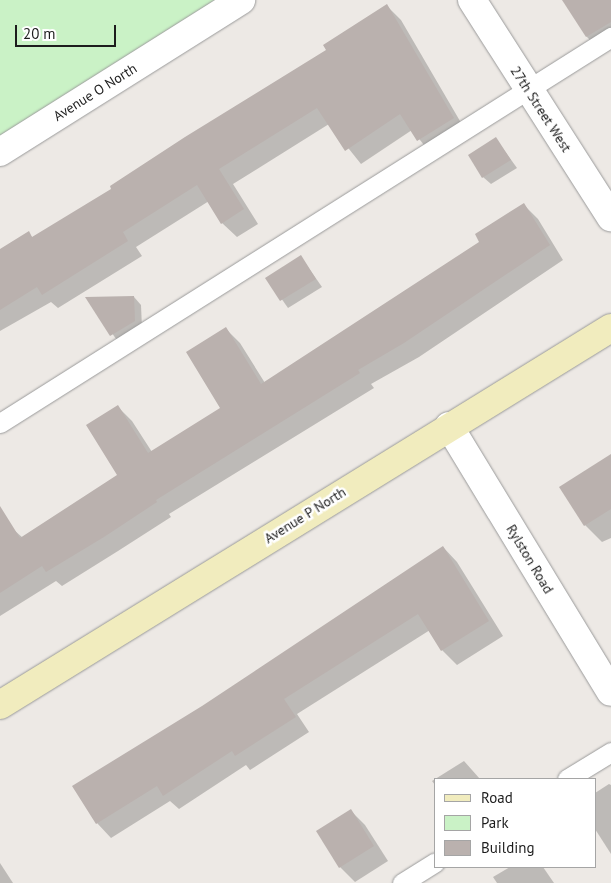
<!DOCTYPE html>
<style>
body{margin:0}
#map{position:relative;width:611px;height:883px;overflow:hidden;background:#ede9e5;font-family:"PT Sans",sans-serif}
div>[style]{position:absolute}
.park>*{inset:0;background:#caf2c6}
.shadow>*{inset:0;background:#0003}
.building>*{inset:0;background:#bab1ae}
.roads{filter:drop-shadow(0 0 1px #9a9a9a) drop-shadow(0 0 1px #9a9a9a)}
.lane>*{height:19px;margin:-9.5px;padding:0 9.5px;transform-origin:9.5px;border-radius:9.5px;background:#fff}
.street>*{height:28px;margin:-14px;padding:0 14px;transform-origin:14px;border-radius:14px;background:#fff}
.secondary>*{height:28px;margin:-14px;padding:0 14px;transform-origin:14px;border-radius:14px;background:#f1ecbe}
span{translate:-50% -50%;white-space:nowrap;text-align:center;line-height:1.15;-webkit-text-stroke:5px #fff;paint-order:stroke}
.street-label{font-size:14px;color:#1d1d1d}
.legend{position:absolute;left:434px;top:778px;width:162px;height:90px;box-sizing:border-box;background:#fff;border:1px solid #a5a5a5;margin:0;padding:6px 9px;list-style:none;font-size:15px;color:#1d1d1d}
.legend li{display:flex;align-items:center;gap:10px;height:25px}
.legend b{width:25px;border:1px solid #a5a5a5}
.scale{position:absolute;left:15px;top:25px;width:101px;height:22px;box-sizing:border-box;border:2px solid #1d1d1d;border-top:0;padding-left:6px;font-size:15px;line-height:18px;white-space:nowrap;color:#1d1d1d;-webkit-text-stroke:4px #fff;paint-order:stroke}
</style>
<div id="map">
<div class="park">
<i style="clip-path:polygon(0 0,215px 0,0 136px)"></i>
</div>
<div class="shadow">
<i style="clip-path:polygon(575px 0,611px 0,611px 45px,601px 51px,587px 37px,568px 7px)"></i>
<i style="clip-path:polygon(387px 6px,401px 20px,467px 133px,432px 155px,412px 130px,361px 164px,329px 124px,233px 184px,258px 224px,237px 237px,222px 223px,209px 201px,136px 247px,142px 256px,58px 308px,51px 302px,0 331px,0 251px,28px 233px,33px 238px,113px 189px,327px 51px)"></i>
<i style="clip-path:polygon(496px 139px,517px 168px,491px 184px,483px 177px)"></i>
<i style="clip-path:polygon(524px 205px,538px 219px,563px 260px,419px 357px,371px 384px,374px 388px,169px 514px,171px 517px,118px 551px,62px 586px,56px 581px,0 616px,0 538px,14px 530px,23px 538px,119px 476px,118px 407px,132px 421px,152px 452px,222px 408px,226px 329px,240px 343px,265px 383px,481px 242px)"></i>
<i style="clip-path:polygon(301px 257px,322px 287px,288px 308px,267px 278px)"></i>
<i style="clip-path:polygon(134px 297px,141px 305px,142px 328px,119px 343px,87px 298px)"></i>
<i style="clip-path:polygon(611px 455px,611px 538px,602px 542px,585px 525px)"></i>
<i style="clip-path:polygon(443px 547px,457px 562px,503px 636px,457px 665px,442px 650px,430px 630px,297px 714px,309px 732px,250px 770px,246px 765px,179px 809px,170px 801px,111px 838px,97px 823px,203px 707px)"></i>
<i style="clip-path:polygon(464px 761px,480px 779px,435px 779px,435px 785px,432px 781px)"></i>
<i style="clip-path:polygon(609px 784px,611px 785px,611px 854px,595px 829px,595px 793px)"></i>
<i style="clip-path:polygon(351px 811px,365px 825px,388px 861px,355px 882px,340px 867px,318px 831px)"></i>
<i style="clip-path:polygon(0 863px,13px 883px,0 883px)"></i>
<i style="clip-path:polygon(510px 867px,543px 867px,554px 883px,497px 883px,493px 877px)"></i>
</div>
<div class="building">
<i style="clip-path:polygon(562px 0,611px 0,611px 22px,586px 37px)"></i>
<i style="clip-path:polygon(387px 4px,454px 118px,417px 141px,400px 114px,345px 151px,317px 108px,219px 169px,244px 209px,221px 224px,197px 185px,123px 232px,128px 241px,42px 295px,37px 287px,0 310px,0 249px,29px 231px,32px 237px,111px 189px,110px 186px,185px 137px,326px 50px,323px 45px)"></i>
<i style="clip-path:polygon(496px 137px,511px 160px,482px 178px,468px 155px)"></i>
<i style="clip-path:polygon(524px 203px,550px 245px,404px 343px,358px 370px,360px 373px,156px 500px,157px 502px,104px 537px,46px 572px,42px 566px,0 593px,0 506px,20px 538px,117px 475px,86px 425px,118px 405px,148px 453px,220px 408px,186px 352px,226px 327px,261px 384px,479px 242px,475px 234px)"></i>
<i style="clip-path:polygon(301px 255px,316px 279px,280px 301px,265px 278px)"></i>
<i style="clip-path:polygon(134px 296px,135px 321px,110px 336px,85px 297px)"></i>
<i style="clip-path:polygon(611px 454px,611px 509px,584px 526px,559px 487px)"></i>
<i style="clip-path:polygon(443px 546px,489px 621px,441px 651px,418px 614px,284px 699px,296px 717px,235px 756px,232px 751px,163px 796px,157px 786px,96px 824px,72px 786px,202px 706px)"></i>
<i style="clip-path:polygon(351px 809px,374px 846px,339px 868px,316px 831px)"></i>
</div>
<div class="roads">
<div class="lane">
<i style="left:0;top:423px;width:723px;rotate:-32.28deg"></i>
<i style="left:567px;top:779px;width:52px;rotate:-31.5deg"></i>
<i style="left:402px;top:883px;width:39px;rotate:-32deg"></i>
</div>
<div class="street">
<i style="left:472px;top:0;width:258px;rotate:57.4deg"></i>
<i style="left:0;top:152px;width:285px;rotate:-32.2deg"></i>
<i style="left:449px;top:426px;width:311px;rotate:58.7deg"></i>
</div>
<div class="secondary">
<i style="left:0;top:705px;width:718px;rotate:-31.68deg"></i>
</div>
</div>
<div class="street-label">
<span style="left:95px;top:92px;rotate:-32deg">Avenue O North</span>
<span style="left:541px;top:109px;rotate:57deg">27th Street West</span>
<span style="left:305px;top:515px;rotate:-32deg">Avenue P North</span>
<span style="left:530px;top:559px;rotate:59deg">Rylston Road</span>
</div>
<ul class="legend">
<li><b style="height:6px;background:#f1ecbe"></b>Road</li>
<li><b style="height:14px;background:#caf2c6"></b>Park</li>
<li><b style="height:14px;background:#bab1ae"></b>Building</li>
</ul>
<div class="scale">20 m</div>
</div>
